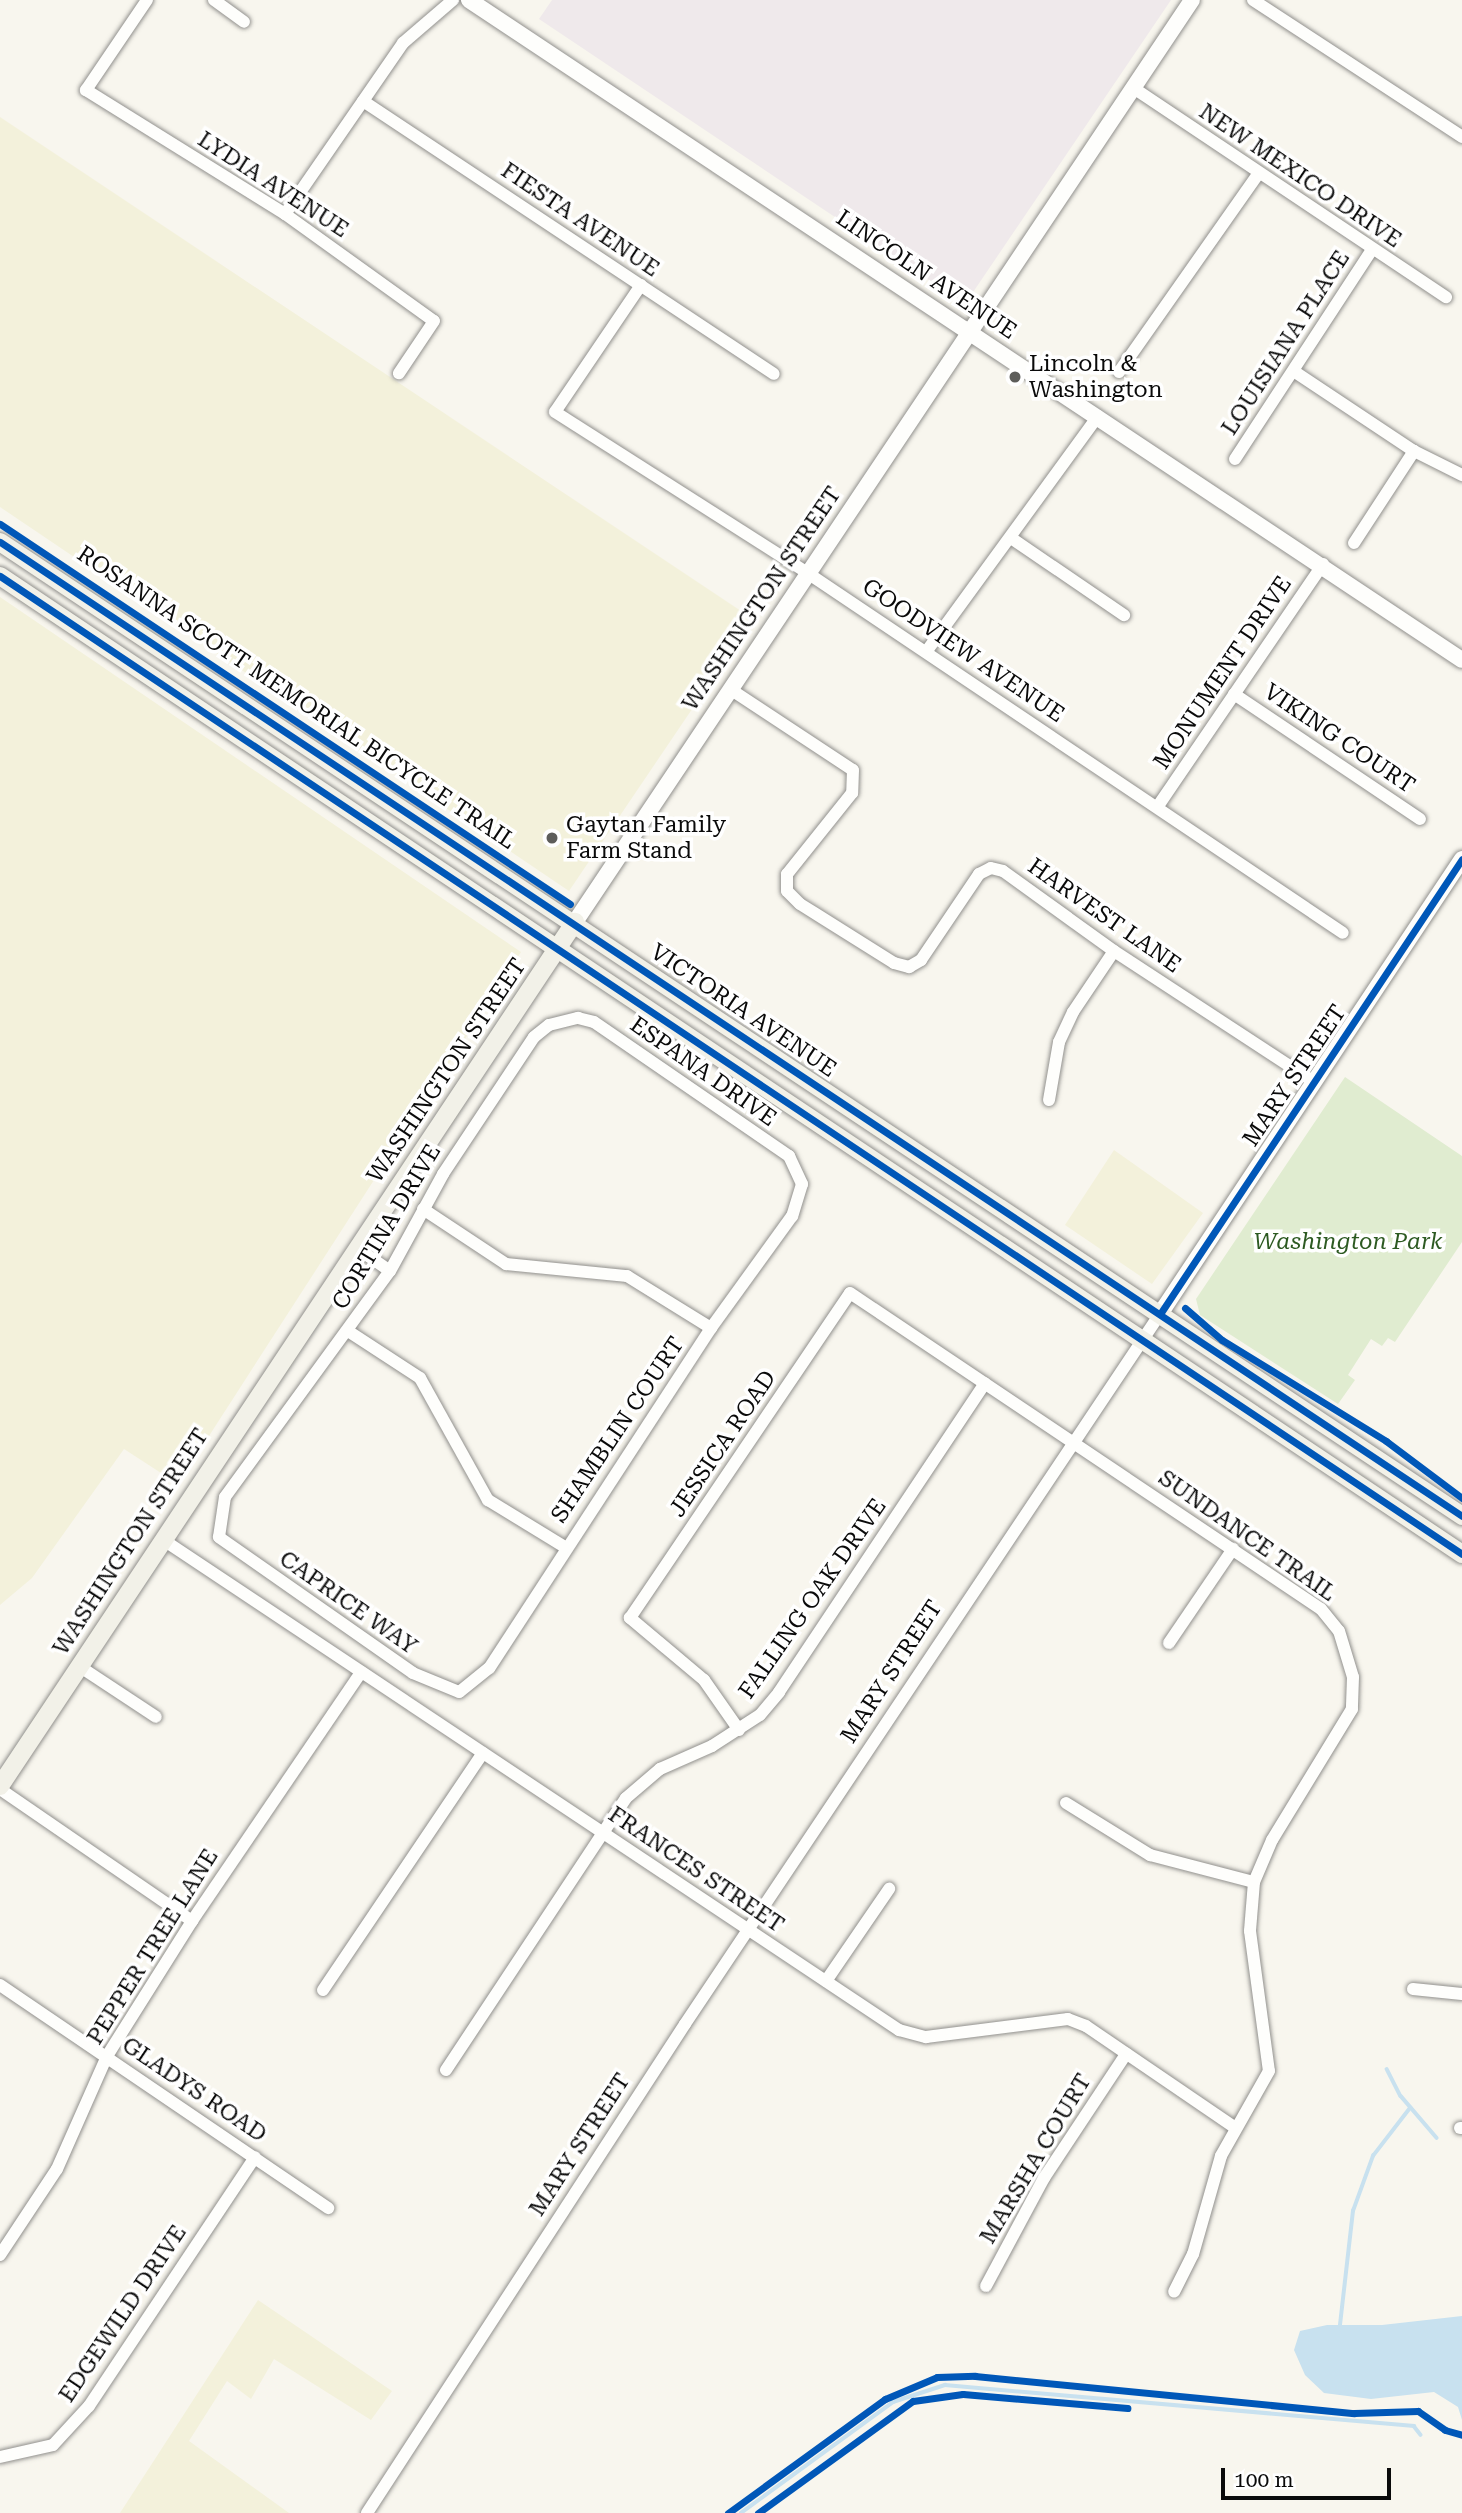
<!DOCTYPE html>
<style>
body{margin:0}
#map{position:relative;width:1462px;height:2513px;overflow:hidden;background:#f8f6ee;font-family:"Roboto Serif",serif}
div>[style]{position:absolute}
.industrial>*{inset:0;background:#efe9eb}
.farmland>*{inset:0;background:#f3f1db}
.green>*{inset:0;background:#e0ecd0}
.water>*{inset:0;background:#c8e1ef}
.stream>*{height:3.5px;margin:-1.75px;padding:0 1.75px;transform-origin:1.75px;border-radius:1.75px;background:#c8e1ef}
.roads{filter:drop-shadow(0 0 2px #91908d) drop-shadow(0 0 2px #91908d)}
.minor>*{height:12px;margin:-6px;padding:0 6px;transform-origin:6px;border-radius:6px;background:#fefefc}
.tertiary>*{height:16px;margin:-8px;padding:0 8px;transform-origin:8px;border-radius:8px;background:#fefefc}
.secondary>*{height:18px;margin:-9px;padding:0 9px;transform-origin:9px;border-radius:9px;background:#f2f1e8}
.cycleway>*{height:7px;margin:-3.5px;padding:0 3.5px;transform-origin:3.5px;border-radius:3.5px;background:#0057b8}
.dots>*{width:19px;height:19px;translate:-50% -50%;box-sizing:border-box;border:4px solid #fff;border-radius:50%}
span{translate:-50% -50%;white-space:nowrap;text-align:center;line-height:1.15;-webkit-text-stroke:7px #fff;paint-order:stroke}
.street-label{font-size:23px;color:#0a0a0a}
.poi-label{font-size:23px;color:#0a0a0a}
.left{translate:0 -50%;text-align:left}
.park-label{font-size:23px;color:#2d5a22;font-style:italic}
.scale{position:absolute;left:1221px;top:2468px;width:170px;height:32px;box-sizing:border-box;border:4px solid #0a0a0a;border-top:0;padding-left:9px;font-size:21px;line-height:24px;white-space:nowrap;color:#0a0a0a;-webkit-text-stroke:5px #fff;paint-order:stroke}
</style>
<div id="map">
<div class="industrial">
<i style="clip-path:polygon(552px 0,1171px 0,965px 304px,539px 19px)"></i>
</div>
<div class="farmland">
<i style="clip-path:polygon(0 117px,753px 619px,569px 891px,0 507px)"></i>
<i style="clip-path:polygon(0 597px,521px 952px,178px 1484px,124px 1449px,32px 1578px,0 1605px)"></i>
<i style="clip-path:polygon(1114px 1150px,1203px 1213px,1152px 1284px,1065px 1225px)"></i>
<i style="clip-path:polygon(258px 2300px,392px 2391px,371px 2420px,274px 2359px,251px 2399px,227px 2381px,189px 2441px,289px 2513px,120px 2513px)"></i>
</div>
<div class="green">
<i style="clip-path:polygon(1345px 1077px,1462px 1156px,1462px 1242px,1395px 1342px,1388px 1338px,1382px 1346px,1371px 1339px,1348px 1375px,1355px 1380px,1338px 1404px,1200px 1315px,1196px 1299px)"></i>
</div>
<div class="water">
<i style="clip-path:polygon(1462px 2316px,1462px 2420px,1458px 2407px,1434px 2392px,1371px 2399px,1324px 2393px,1305px 2375px,1294px 2350px,1300px 2331px,1327px 2325px,1382px 2325px)"></i>
</div>
<div class="stream">
<i style="left:1387px;top:2069px;width:30px;rotate:63deg"></i>
<i style="left:1401px;top:2096px;width:55px;rotate:49.4deg"></i>
<i style="left:1340px;top:2325px;width:115px;rotate:-83.5deg"></i>
<i style="left:1353px;top:2211px;width:59px;rotate:-70deg"></i>
<i style="left:1373px;top:2156px;width:61px;rotate:-52.4deg"></i>
<i style="left:741px;top:2513px;width:188px;rotate:-36.1deg"></i>
<i style="left:893px;top:2402px;width:55px;rotate:-18.1deg"></i>
<i style="left:945px;top:2385px;width:471px;rotate:5deg"></i>
<i style="left:1414px;top:2426px;width:11px;rotate:52deg"></i>
</div>
<div class="roads">
<div class="minor">
<i style="left:147px;top:0;width:109px;rotate:124.1deg"></i>
<i style="left:86px;top:90px;width:234px;rotate:31.9deg"></i>
<i style="left:285px;top:214px;width:183px;rotate:35.7deg"></i>
<i style="left:434px;top:321px;width:63px;rotate:123.9deg"></i>
<i style="left:214px;top:0;width:37px;rotate:36deg"></i>
<i style="left:1253px;top:0;width:250px;rotate:33.2deg"></i>
<i style="left:1132px;top:87px;width:378px;rotate:33.8deg"></i>
<i style="left:363px;top:101px;width:493px;rotate:33.6deg"></i>
<i style="left:285px;top:214px;width:208px;rotate:-55.4deg"></i>
<i style="left:403px;top:43px;width:66px;rotate:-40.7deg"></i>
<i style="left:641px;top:285px;width:153px;rotate:124.1deg"></i>
<i style="left:555px;top:412px;width:301px;rotate:32.5deg"></i>
<i style="left:809px;top:574px;width:643px;rotate:33.91deg"></i>
<i style="left:1119px;top:372px;width:242px;rotate:-54.9deg"></i>
<i style="left:1295px;top:372px;width:143px;rotate:33.6deg"></i>
<i style="left:1414px;top:451px;width:54px;rotate:26.6deg"></i>
<i style="left:1235px;top:459px;width:250px;rotate:-56.8deg"></i>
<i style="left:1011px;top:538px;width:137px;rotate:34.3deg"></i>
<i style="left:1354px;top:543px;width:110px;rotate:-56.9deg"></i>
<i style="left:926px;top:652px;width:292px;rotate:-53.9deg"></i>
<i style="left:730px;top:689px;width:147px;rotate:33.4deg"></i>
<i style="left:853px;top:770px;width:23px;rotate:92deg"></i>
<i style="left:852px;top:793px;width:104px;rotate:128.7deg"></i>
<i style="left:787px;top:874px;width:17px;rotate:90deg"></i>
<i style="left:787px;top:891px;width:18px;rotate:45deg"></i>
<i style="left:800px;top:904px;width:111px;rotate:32.1deg"></i>
<i style="left:894px;top:963px;width:16px;rotate:15deg"></i>
<i style="left:909px;top:967px;width:14px;rotate:-30deg"></i>
<i style="left:921px;top:960px;width:104px;rotate:-56deg"></i>
<i style="left:979px;top:874px;width:13px;rotate:-27deg"></i>
<i style="left:991px;top:868px;width:12px;rotate:14deg"></i>
<i style="left:1003px;top:871px;width:137px;rotate:35.8deg"></i>
<i style="left:1114px;top:951px;width:239px;rotate:33.2deg"></i>
<i style="left:1234px;top:694px;width:224px;rotate:33.9deg"></i>
<i style="left:1158px;top:806px;width:293px;rotate:-55.7deg"></i>
<i style="left:578px;top:1018px;width:16px;rotate:14deg"></i>
<i style="left:594px;top:1022px;width:237px;rotate:34.5deg"></i>
<i style="left:789px;top:1156px;width:31px;rotate:65deg"></i>
<i style="left:802px;top:1184px;width:34px;rotate:107deg"></i>
<i style="left:792px;top:1216px;width:138px;rotate:125.9deg"></i>
<i style="left:711px;top:1328px;width:406px;rotate:123.1deg"></i>
<i style="left:489px;top:1668px;width:38px;rotate:141deg"></i>
<i style="left:459px;top:1692px;width:50px;rotate:-157.6deg"></i>
<i style="left:413px;top:1673px;width:237px;rotate:-145deg"></i>
<i style="left:219px;top:1537px;width:40px;rotate:-81.5deg"></i>
<i style="left:225px;top:1497px;width:280px;rotate:-53.9deg"></i>
<i style="left:390px;top:1271px;width:111px;rotate:-61.3deg"></i>
<i style="left:443px;top:1174px;width:164px;rotate:-56.4deg"></i>
<i style="left:534px;top:1037px;width:19px;rotate:-39deg"></i>
<i style="left:549px;top:1025px;width:30px;rotate:-14deg"></i>
<i style="left:1049px;top:1100px;width:59px;rotate:-80.2deg"></i>
<i style="left:1059px;top:1042px;width:33px;rotate:-65deg"></i>
<i style="left:1073px;top:1012px;width:73px;rotate:-56.1deg"></i>
<i style="left:423px;top:1209px;width:100px;rotate:33.5deg"></i>
<i style="left:506px;top:1264px;width:122px;rotate:5.7deg"></i>
<i style="left:627px;top:1276px;width:99px;rotate:31.8deg"></i>
<i style="left:357px;top:1248px;width:40px;rotate:34.9deg"></i>
<i style="left:348px;top:1331px;width:86px;rotate:33.1deg"></i>
<i style="left:420px;top:1378px;width:140px;rotate:60.9deg"></i>
<i style="left:488px;top:1500px;width:90px;rotate:31.4deg"></i>
<i style="left:162px;top:1539px;width:886px;rotate:33.67deg"></i>
<i style="left:899px;top:2030px;width:28px;rotate:15deg"></i>
<i style="left:926px;top:2037px;width:143px;rotate:-7.2deg"></i>
<i style="left:1068px;top:2019px;width:19px;rotate:21deg"></i>
<i style="left:1086px;top:2026px;width:179px;rotate:34.3deg"></i>
<i style="left:1169px;top:1643px;width:114px;rotate:-55.8deg"></i>
<i style="left:79px;top:1666px;width:92px;rotate:33.5deg"></i>
<i style="left:739px;top:1730px;width:61px;rotate:-125deg"></i>
<i style="left:704px;top:1680px;width:97px;rotate:-140deg"></i>
<i style="left:630px;top:1618px;width:392px;rotate:-55.9deg"></i>
<i style="left:850px;top:1293px;width:567px;rotate:33.86deg"></i>
<i style="left:1321px;top:1609px;width:28px;rotate:51deg"></i>
<i style="left:1339px;top:1631px;width:48px;rotate:73.1deg"></i>
<i style="left:1353px;top:1677px;width:32px;rotate:92deg"></i>
<i style="left:1352px;top:1709px;width:153px;rotate:121.4deg"></i>
<i style="left:1272px;top:1840px;width:46px;rotate:113.2deg"></i>
<i style="left:1254px;top:1882px;width:49px;rotate:94.7deg"></i>
<i style="left:1250px;top:1931px;width:141px;rotate:82.3deg"></i>
<i style="left:1269px;top:2071px;width:98px;rotate:119.5deg"></i>
<i style="left:1221px;top:2156px;width:102px;rotate:105.9deg"></i>
<i style="left:1193px;top:2254px;width:42px;rotate:116.6deg"></i>
<i style="left:0;top:1789px;width:233px;rotate:34.5deg"></i>
<i style="left:1066px;top:1803px;width:99px;rotate:31.8deg"></i>
<i style="left:1150px;top:1855px;width:107px;rotate:14.6deg"></i>
<i style="left:826px;top:1981px;width:112px;rotate:-55.6deg"></i>
<i style="left:0;top:1985px;width:397px;rotate:34.2deg"></i>
<i style="left:1413px;top:1989px;width:49px;rotate:5.8deg"></i>
<i style="left:323px;top:1990px;width:286px;rotate:-56deg"></i>
<i style="left:446px;top:2070px;width:326px;rotate:-56.5deg"></i>
<i style="left:626px;top:1798px;width:45px;rotate:-40.5deg"></i>
<i style="left:660px;top:1769px;width:57px;rotate:-23.9deg"></i>
<i style="left:712px;top:1746px;width:57px;rotate:-32.9deg"></i>
<i style="left:760px;top:1715px;width:30px;rotate:-50deg"></i>
<i style="left:779px;top:1692px;width:371px;rotate:-56.3deg"></i>
<i style="left:1460px;top:2128px;width:2px"></i>
<i style="left:0;top:2255px;width:103px;rotate:-56.5deg"></i>
<i style="left:57px;top:2169px;width:124px;rotate:-66.1deg"></i>
<i style="left:107px;top:2056px;width:160px;rotate:-57.8deg"></i>
<i style="left:192px;top:1921px;width:301px;rotate:-55.8deg"></i>
<i style="left:986px;top:2286px;width:123px;rotate:-61.8deg"></i>
<i style="left:1044px;top:2178px;width:149px;rotate:-56.5deg"></i>
<i style="left:0;top:2457px;width:54px;rotate:-12.8deg"></i>
<i style="left:53px;top:2445px;width:53px;rotate:-47.3deg"></i>
<i style="left:89px;top:2406px;width:299px;rotate:-56.3deg"></i>
<i style="left:367px;top:2513px;width:583px;rotate:-56.96deg"></i>
<i style="left:685px;top:2024px;width:854px;rotate:-56.22deg"></i>
</div>
<div class="tertiary">
<i style="left:469px;top:0;width:1192px;rotate:33.61deg"></i>
<i style="left:575px;top:922px;width:1109px;rotate:-56.21deg"></i>
<i style="left:1160px;top:1314px;width:546px;rotate:-56.43deg"></i>
</div>
<div class="secondary">
<i style="left:0;top:542px;width:1757px;rotate:33.67deg"></i>
<i style="left:0;top:576px;width:1759px;rotate:33.78deg"></i>
<i style="left:0;top:1786px;width:1038px;rotate:-56.36deg"></i>
</div>
</div>
<div class="cycleway">
<i style="left:0;top:524px;width:685px;rotate:33.69deg"></i>
<i style="left:0;top:542px;width:1757px;rotate:33.67deg"></i>
<i style="left:0;top:576px;width:1759px;rotate:33.78deg"></i>
<i style="left:1185px;top:1308px;width:49px;rotate:40.9deg"></i>
<i style="left:1222px;top:1340px;width:193px;rotate:31.6deg"></i>
<i style="left:1386px;top:1441px;width:95px;rotate:36.9deg"></i>
<i style="left:1160px;top:1314px;width:546px;rotate:-56.43deg"></i>
<i style="left:728px;top:2513px;width:194px;rotate:-36deg"></i>
<i style="left:885px;top:2399px;width:56px;rotate:-22.9deg"></i>
<i style="left:937px;top:2377px;width:38px;rotate:-2deg"></i>
<i style="left:975px;top:2376px;width:381px;rotate:5.6deg"></i>
<i style="left:1354px;top:2413px;width:64px;rotate:-1.8deg"></i>
<i style="left:1418px;top:2411px;width:33px;rotate:35deg"></i>
<i style="left:1445px;top:2430px;width:18px;rotate:16deg"></i>
<i style="left:758px;top:2513px;width:191px;rotate:-35.9deg"></i>
<i style="left:913px;top:2401px;width:50px;rotate:-8deg"></i>
<i style="left:963px;top:2394px;width:165px;rotate:4.9deg"></i>
</div>
<div class="dots">
<i style="left:1015px;top:377px;background:#5d5d5a"></i>
<i style="left:552px;top:838px;background:#5d5d5a"></i>
</div>
<div class="street-label">
<span style="left:1300px;top:176px;rotate:34deg">NEW MEXICO DRIVE</span>
<span style="left:273px;top:185px;rotate:33deg">LYDIA AVENUE</span>
<span style="left:580px;top:220px;rotate:34deg">FIESTA AVENUE</span>
<span style="left:926px;top:275px;rotate:34deg">LINCOLN AVENUE</span>
<span style="left:1286px;top:343px;rotate:-57deg">LOUISIANA PLACE</span>
<span style="left:762px;top:599px;rotate:-56deg">WASHINGTON STREET</span>
<span style="left:963px;top:651px;rotate:34deg">GOODVIEW AVENUE</span>
<span style="left:1223px;top:673px;rotate:-56deg">MONUMENT DRIVE</span>
<span style="left:296px;top:698px;rotate:34deg">ROSANNA SCOTT MEMORIAL BICYCLE TRAIL</span>
<span style="left:1339px;top:739px;rotate:34deg">VIKING COURT</span>
<span style="left:1104px;top:916px;rotate:35deg">HARVEST LANE</span>
<span style="left:743px;top:1011px;rotate:34deg">VICTORIA AVENUE</span>
<span style="left:447px;top:1071px;rotate:-56deg">WASHINGTON STREET</span>
<span style="left:703px;top:1072px;rotate:35deg">ESPANA DRIVE</span>
<span style="left:1295px;top:1076px;rotate:-56deg">MARY STREET</span>
<span style="left:387px;top:1227px;rotate:-59deg">CORTINA DRIVE</span>
<span style="left:618px;top:1430px;rotate:-56deg">SHAMBLIN COURT</span>
<span style="left:723px;top:1444px;rotate:-56deg">JESSICA ROAD</span>
<span style="left:1247px;top:1536px;rotate:35deg">SUNDANCE TRAIL</span>
<span style="left:131px;top:1542px;rotate:-57deg">WASHINGTON STREET</span>
<span style="left:813px;top:1599px;rotate:-55deg">FALLING OAK DRIVE</span>
<span style="left:348px;top:1603px;rotate:35deg">CAPRICE WAY</span>
<span style="left:892px;top:1672px;rotate:-57deg">MARY STREET</span>
<span style="left:696px;top:1870px;rotate:34deg">FRANCES STREET</span>
<span style="left:153px;top:1947px;rotate:-58deg">PEPPER TREE LANE</span>
<span style="left:194px;top:2090px;rotate:34deg">GLADYS ROAD</span>
<span style="left:580px;top:2145px;rotate:-57deg">MARY STREET</span>
<span style="left:1036px;top:2159px;rotate:-59deg">MARSHA COURT</span>
<span style="left:123px;top:2314px;rotate:-56deg">EDGEWILD DRIVE</span>
</div>
<div class="poi-label">
<span class="left" style="left:1029px;top:377px">Lincoln &amp;<br>Washington</span>
<span class="left" style="left:566px;top:838px">Gaytan Family<br>Farm Stand</span>
</div>
<div class="park-label">
<span style="left:1348px;top:1242px">Washington Park</span>
</div>
<div class="scale">100 m</div>
</div>
